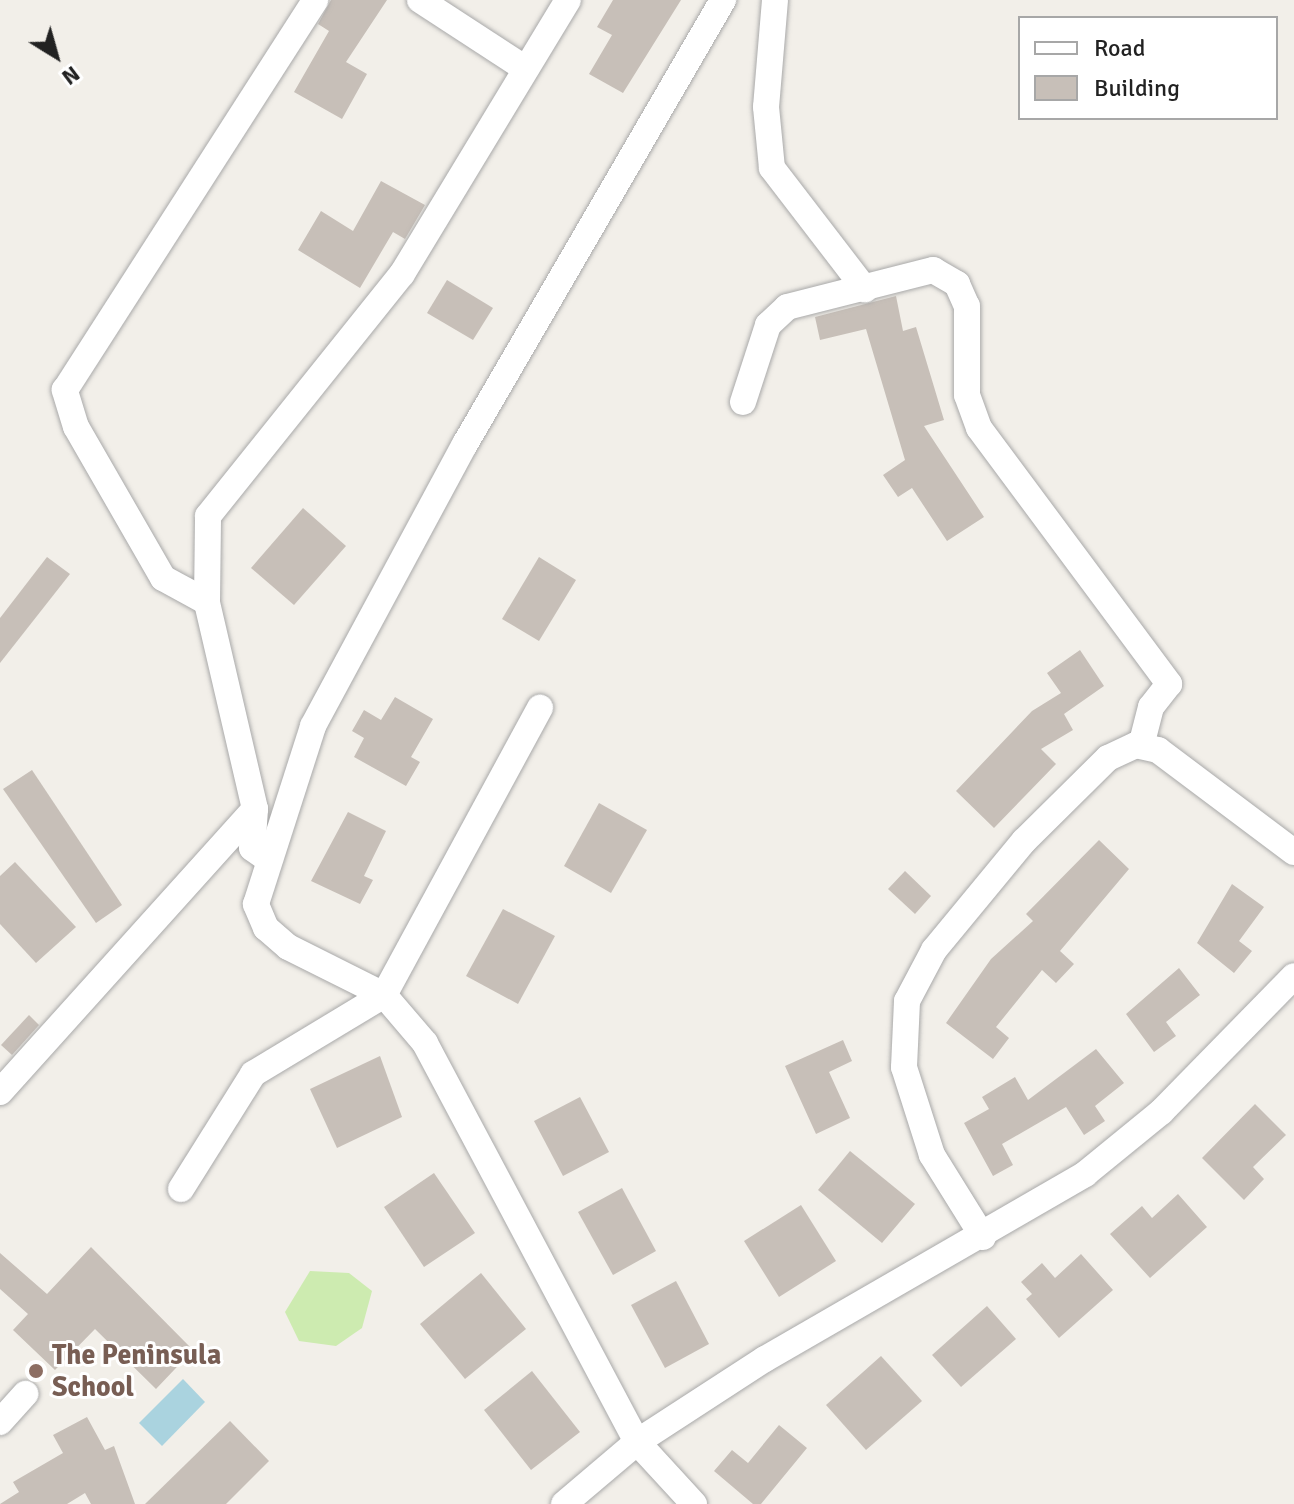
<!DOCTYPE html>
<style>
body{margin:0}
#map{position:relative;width:1294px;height:1504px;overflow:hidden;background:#f2efe9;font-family:Signika,sans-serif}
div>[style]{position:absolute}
.grass>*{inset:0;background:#cdebb0}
.water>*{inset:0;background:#aad3df}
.building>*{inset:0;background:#c7bfb8}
.roads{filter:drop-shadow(0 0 2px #a9a9a9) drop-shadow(0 0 2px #a9a9a9)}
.minor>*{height:26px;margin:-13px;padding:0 13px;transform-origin:13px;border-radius:13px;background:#fff}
.dots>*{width:22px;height:22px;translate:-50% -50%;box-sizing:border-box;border:4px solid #fff;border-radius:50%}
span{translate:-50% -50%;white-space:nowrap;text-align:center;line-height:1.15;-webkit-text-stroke:6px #fff;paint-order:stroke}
.education-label{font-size:28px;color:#785e54;font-weight:700}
.left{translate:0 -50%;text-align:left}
.legend{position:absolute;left:1018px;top:16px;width:260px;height:104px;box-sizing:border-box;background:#fff;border:2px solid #a7a7a7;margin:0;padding:10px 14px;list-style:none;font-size:24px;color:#222}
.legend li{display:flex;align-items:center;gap:16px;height:40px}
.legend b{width:40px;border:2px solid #a7a7a7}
.north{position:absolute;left:16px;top:16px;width:80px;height:80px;-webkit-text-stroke:6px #fff;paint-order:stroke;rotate:143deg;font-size:22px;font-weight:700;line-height:32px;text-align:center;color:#222}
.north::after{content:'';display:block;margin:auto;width:28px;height:36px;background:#222;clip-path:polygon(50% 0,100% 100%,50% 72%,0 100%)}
</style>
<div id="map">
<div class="grass">
<i style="clip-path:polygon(310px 1271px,349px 1273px,372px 1291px,362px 1328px,336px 1346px,299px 1341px,285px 1312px)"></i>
</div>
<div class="water">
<i style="clip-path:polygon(183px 1379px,205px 1402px,162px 1446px,139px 1423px)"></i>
</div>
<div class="building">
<i style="clip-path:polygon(331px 0,387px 0,346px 62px,367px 74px,342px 119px,294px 92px,329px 31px,318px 24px)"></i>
<i style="clip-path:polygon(613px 0,681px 0,623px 93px,589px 74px,612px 35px,597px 27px)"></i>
<i style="clip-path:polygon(381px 181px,425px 205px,405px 239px,393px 232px,360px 288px,298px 250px,321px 211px,353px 231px)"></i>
<i style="clip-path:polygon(447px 280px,493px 308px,473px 340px,427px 313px)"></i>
<i style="clip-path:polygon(896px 296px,903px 331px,916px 327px,944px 420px,924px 426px,984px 517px,947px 541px,912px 488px,898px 497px,883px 475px,905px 460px,866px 329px,820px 340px,815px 317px)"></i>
<i style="clip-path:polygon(303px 508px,346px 546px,294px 605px,251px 568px)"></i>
<i style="clip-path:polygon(47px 557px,70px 574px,0 663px,0 618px)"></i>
<i style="clip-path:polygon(539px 557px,576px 580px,539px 641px,502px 619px)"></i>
<i style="clip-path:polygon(1080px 650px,1104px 686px,1064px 714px,1073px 730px,1041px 749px,1056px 764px,994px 828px,956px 791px,1032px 711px,1061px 693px,1047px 673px)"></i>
<i style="clip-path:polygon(395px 697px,433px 719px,411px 757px,420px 762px,406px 786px,354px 757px,364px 738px,352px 731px,364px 710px,381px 720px)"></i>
<i style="clip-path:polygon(32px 770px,122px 905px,96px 923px,3px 789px)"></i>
<i style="clip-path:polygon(599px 803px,647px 830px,611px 893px,564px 866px)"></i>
<i style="clip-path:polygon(348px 812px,386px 831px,364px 876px,373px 880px,360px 904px,311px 881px)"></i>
<i style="clip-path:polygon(1099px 840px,1129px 869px,1060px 951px,1074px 964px,1056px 983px,1042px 970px,996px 1027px,1009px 1038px,993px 1059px,946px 1023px,991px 959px,1033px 921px,1026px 914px)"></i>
<i style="clip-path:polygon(15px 862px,76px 927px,36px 963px,0 924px,0 876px)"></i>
<i style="clip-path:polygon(905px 871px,931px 896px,915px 914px,888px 889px)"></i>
<i style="clip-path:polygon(1232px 884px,1264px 907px,1239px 941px,1252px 951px,1234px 973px,1197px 943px)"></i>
<i style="clip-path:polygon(503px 909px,555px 936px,518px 1004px,466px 976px)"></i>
<i style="clip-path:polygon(1179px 968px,1200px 995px,1166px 1022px,1176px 1036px,1154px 1052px,1126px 1014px)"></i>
<i style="clip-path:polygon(29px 1015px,39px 1025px,12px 1055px,1px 1045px)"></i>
<i style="clip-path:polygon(843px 1040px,852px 1061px,829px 1072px,850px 1118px,816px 1134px,785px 1066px)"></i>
<i style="clip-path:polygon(1096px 1049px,1124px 1083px,1095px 1106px,1105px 1121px,1084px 1135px,1066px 1107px,1002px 1144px,1013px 1165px,993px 1176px,964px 1123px,989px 1109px,982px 1097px,1015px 1077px,1028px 1100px)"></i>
<i style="clip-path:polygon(380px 1056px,402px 1117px,337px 1148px,310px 1089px)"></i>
<i style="clip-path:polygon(580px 1097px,609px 1152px,563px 1176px,534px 1121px)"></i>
<i style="clip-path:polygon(1255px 1104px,1286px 1135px,1253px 1167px,1264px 1179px,1244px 1200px,1202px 1158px)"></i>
<i style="clip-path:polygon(850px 1151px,915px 1204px,882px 1243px,818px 1190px)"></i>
<i style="clip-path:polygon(434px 1173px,475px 1233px,424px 1267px,384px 1207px)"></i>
<i style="clip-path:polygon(622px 1188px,656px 1251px,613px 1275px,578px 1212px)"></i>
<i style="clip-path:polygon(1178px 1194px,1207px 1227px,1150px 1278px,1110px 1234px,1142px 1206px,1152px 1218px)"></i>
<i style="clip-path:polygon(801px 1205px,836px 1261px,779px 1297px,744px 1241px)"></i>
<i style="clip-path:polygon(91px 1247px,193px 1350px,156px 1389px,95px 1329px,55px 1370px,13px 1330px,28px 1314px,0 1289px,0 1253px,47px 1294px)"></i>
<i style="clip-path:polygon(1081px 1254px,1113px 1290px,1059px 1338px,1026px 1299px,1032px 1294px,1021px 1282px,1042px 1263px,1055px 1278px)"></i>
<i style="clip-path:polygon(481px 1273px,526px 1329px,465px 1379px,420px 1324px)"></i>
<i style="clip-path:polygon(676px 1281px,709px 1344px,665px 1368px,631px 1305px)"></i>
<i style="clip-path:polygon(987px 1306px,1016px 1339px,961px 1387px,932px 1355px)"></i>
<i style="clip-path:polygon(881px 1356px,922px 1401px,866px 1450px,826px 1405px)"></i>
<i style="clip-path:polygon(532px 1371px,580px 1432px,531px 1470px,484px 1410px)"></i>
<i style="clip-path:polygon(87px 1417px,105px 1450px,114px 1446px,135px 1504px,91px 1504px,85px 1493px,67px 1504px,0 1504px,19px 1492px,13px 1482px,63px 1453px,53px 1435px)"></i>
<i style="clip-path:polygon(230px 1421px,269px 1461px,226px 1504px,145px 1504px)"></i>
<i style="clip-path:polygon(779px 1425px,807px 1448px,761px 1504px,753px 1504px,714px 1471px,732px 1450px,748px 1463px)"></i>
</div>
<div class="roads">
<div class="minor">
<i style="left:420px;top:0;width:126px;rotate:33.1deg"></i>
<i style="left:775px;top:0;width:107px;rotate:94.8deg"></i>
<i style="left:766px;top:107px;width:61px;rotate:84.4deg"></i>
<i style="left:772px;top:168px;width:153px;rotate:52.5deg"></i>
<i style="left:743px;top:402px;width:81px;rotate:-72deg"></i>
<i style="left:768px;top:325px;width:26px;rotate:-43deg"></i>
<i style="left:787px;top:307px;width:151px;rotate:-14.2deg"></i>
<i style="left:933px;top:270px;width:28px;rotate:30deg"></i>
<i style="left:957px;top:284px;width:24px;rotate:66deg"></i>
<i style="left:967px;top:306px;width:89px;rotate:90deg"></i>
<i style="left:967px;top:395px;width:35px;rotate:70deg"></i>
<i style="left:979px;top:428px;width:319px;rotate:53.4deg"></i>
<i style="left:1169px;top:684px;width:29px;rotate:128deg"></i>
<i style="left:1151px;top:707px;width:40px;rotate:104.4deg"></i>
<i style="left:207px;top:602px;width:50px;rotate:-151.4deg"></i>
<i style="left:163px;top:578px;width:174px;rotate:-119.9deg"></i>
<i style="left:76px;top:427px;width:39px;rotate:-107deg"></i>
<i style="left:65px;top:390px;width:463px;rotate:-57.3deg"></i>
<i style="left:255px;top:809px;width:39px;rotate:94deg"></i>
<i style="left:252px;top:848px;width:21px;rotate:35deg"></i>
<i style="left:0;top:1092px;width:381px;rotate:-48deg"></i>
<i style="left:255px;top:809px;width:212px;rotate:-103.1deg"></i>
<i style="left:207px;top:602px;width:86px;rotate:-89.3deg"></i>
<i style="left:208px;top:516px;width:310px;rotate:-51.3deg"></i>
<i style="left:402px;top:274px;width:320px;rotate:-58.8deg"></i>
<i style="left:181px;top:1189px;width:136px;rotate:-57.9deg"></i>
<i style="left:253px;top:1074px;width:153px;rotate:-31.1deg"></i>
<i style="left:384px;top:995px;width:327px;rotate:-61.5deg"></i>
<i style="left:983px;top:1237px;width:97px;rotate:-121.9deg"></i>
<i style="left:932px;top:1155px;width:92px;rotate:-107.7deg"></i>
<i style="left:904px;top:1067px;width:66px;rotate:-87.4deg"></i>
<i style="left:907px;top:1001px;width:58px;rotate:-62.1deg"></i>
<i style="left:934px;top:950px;width:141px;rotate:-50.5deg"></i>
<i style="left:1024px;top:841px;width:118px;rotate:-44.7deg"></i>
<i style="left:1108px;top:758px;width:31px;rotate:-25deg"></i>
<i style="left:1136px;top:745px;width:23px;rotate:13deg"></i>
<i style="left:1158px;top:750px;width:170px;rotate:36.9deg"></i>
<i style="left:0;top:1422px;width:38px;rotate:-48deg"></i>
<i style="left:564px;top:1504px;width:96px;rotate:-40.3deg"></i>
<i style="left:637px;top:1442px;width:153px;rotate:-33deg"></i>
<i style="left:765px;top:1359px;width:370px;rotate:-30deg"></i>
<i style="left:1085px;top:1174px;width:98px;rotate:-39.2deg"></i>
<i style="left:1161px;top:1112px;width:190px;rotate:-45.6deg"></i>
<i style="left:694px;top:1504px;width:84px;rotate:-132.6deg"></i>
<i style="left:637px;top:1442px;width:452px;rotate:-118deg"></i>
<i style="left:425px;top:1043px;width:63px;rotate:-130.5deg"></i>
<i style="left:384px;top:995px;width:107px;rotate:-153.4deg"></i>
<i style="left:288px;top:947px;width:29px;rotate:-139deg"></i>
<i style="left:266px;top:928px;width:26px;rotate:-113deg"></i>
<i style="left:256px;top:904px;width:187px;rotate:-72.2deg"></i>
<i style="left:313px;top:726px;width:320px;rotate:-61.7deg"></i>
<i style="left:465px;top:444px;width:514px;rotate:-59.84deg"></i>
</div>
</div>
<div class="dots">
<i style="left:36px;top:1371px;background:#8d6e63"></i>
</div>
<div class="education-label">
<span class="left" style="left:52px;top:1371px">The Peninsula<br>School</span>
</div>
<ul class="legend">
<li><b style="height:10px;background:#fff"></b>Road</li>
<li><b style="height:22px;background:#c7bfb8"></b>Building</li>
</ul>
<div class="north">N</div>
</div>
